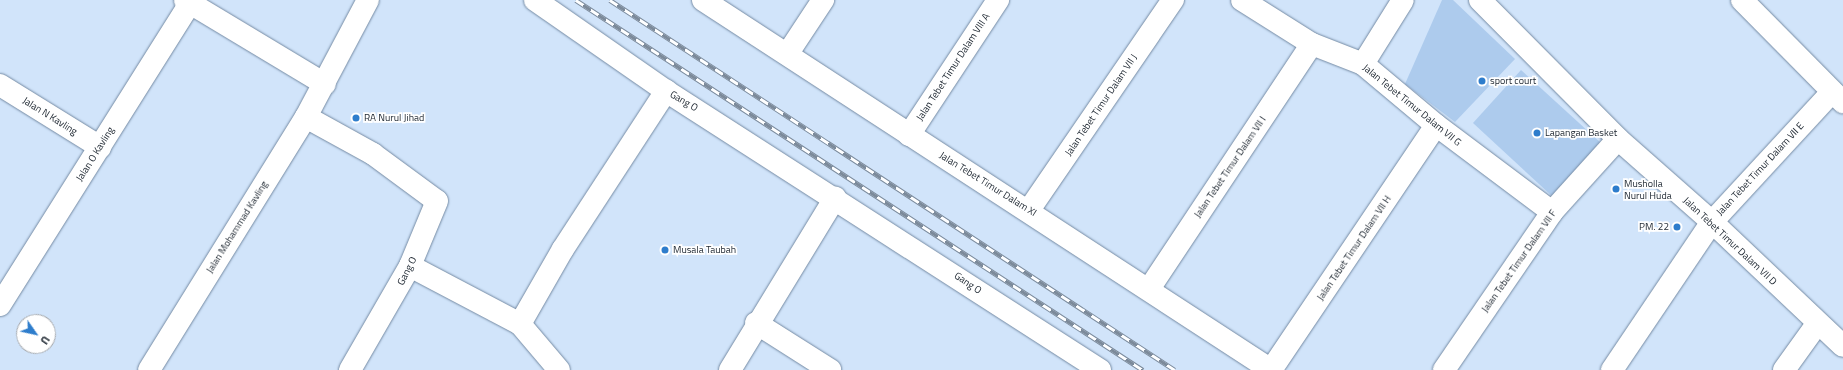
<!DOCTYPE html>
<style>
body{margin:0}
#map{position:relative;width:1843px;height:370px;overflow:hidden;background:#d1e4fa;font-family:"Titillium Web",sans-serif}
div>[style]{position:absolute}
.green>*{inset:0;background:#adcbed}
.roads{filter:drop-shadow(0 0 1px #748aa3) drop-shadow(0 0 1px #748aa3)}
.minor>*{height:22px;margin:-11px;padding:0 11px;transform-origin:11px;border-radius:11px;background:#fff}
.rail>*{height:4.5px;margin-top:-2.25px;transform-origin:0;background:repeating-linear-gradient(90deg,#fff 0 9px,#7c8a9a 0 18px);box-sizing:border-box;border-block:1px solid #7c8a9a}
.dots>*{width:11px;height:11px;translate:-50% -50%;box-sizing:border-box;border:2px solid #fff;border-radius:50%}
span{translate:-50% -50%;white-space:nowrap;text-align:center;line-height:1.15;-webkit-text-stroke:3.5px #fff;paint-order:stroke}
.street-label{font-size:10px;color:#222b35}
.poi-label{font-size:10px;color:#222b35}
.left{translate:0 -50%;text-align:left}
.right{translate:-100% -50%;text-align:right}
.north{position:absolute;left:16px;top:314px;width:40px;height:40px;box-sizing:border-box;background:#fff;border:1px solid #a7aaae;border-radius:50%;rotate:124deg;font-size:11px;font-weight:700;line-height:16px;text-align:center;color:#222b35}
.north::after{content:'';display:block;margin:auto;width:14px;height:18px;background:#2e7dcc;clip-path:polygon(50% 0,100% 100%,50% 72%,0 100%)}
</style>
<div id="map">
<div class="green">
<i style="clip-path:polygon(1442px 0,1453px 0,1515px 59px,1455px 122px,1405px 84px)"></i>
<i style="clip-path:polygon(1521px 70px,1601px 143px,1552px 196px,1473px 123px)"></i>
</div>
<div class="roads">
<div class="minor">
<i style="left:185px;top:0;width:163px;rotate:31deg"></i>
<i style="left:535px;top:0;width:160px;rotate:34.8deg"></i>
<i style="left:666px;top:91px;width:516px;rotate:32.74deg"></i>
<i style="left:703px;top:0;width:678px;rotate:33.08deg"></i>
<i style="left:1242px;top:0;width:83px;rotate:32.2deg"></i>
<i style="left:1312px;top:44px;width:55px;rotate:21.4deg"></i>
<i style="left:1363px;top:64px;width:95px;rotate:39.9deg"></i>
<i style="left:1436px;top:125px;width:145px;rotate:36.9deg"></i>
<i style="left:1480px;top:0;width:196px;rotate:45.2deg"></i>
<i style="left:1618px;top:139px;width:125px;rotate:41.4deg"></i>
<i style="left:1712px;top:222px;width:180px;rotate:43.4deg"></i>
<i style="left:1742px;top:0;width:144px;rotate:45.3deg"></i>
<i style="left:788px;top:53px;width:64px;rotate:-56.6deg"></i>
<i style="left:1363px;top:64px;width:75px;rotate:-58deg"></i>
<i style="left:0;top:85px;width:118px;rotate:31.8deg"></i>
<i style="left:306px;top:117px;width:77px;rotate:28.9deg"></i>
<i style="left:373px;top:154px;width:79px;rotate:36.3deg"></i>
<i style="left:437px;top:201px;width:70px;rotate:112.6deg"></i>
<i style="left:410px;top:266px;width:120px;rotate:120deg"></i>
<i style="left:909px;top:135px;width:162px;rotate:-56.6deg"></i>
<i style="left:1029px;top:210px;width:255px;rotate:-55.6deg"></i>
<i style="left:410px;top:266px;width:124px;rotate:27.8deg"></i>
<i style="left:520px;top:324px;width:60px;rotate:49.7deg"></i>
<i style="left:1149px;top:289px;width:294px;rotate:-56.4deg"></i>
<i style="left:0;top:305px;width:357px;rotate:-57.8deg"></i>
<i style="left:756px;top:323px;width:88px;rotate:32.4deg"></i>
<i style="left:520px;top:324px;width:86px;rotate:-60.2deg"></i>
<i style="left:563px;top:249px;width:189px;rotate:-56.9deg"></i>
<i style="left:149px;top:370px;width:298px;rotate:-58.2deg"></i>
<i style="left:306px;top:117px;width:132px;rotate:-62.1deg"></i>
<i style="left:730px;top:370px;width:202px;rotate:-58.6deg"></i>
<i style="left:1271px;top:370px;width:295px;rotate:-56deg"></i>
<i style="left:1444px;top:370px;width:191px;rotate:-55.6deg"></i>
<i style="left:1552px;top:212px;width:98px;rotate:-47.9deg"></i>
<i style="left:1612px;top:370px;width:179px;rotate:-56deg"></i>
<i style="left:1712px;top:222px;width:177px;rotate:-47.3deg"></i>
<i style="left:1784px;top:370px;width:57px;rotate:-54.3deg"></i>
</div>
</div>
<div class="rail">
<i style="left:576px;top:0;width:677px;rotate:33.13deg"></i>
<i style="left:610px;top:0;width:675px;rotate:33.22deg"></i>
</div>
<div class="dots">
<i style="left:1482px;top:81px;background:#2e7dcc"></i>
<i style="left:356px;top:118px;background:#2e7dcc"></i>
<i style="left:1537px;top:133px;background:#2e7dcc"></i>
<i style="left:1616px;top:189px;background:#2e7dcc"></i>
<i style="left:1677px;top:227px;background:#2e7dcc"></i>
<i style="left:665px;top:250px;background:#2e7dcc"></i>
</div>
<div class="street-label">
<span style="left:953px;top:67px;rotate:-57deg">Jalan Tebet Timur Dalam VIII A</span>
<span style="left:684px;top:101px;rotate:30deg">Gang O</span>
<span style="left:1101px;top:105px;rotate:-56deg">Jalan Tebet Timur Dalam VII J</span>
<span style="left:1412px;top:105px;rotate:39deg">Jalan Tebet Timur Dalam VII G</span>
<span style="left:50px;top:116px;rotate:32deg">Jalan N Kavling</span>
<span style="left:95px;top:154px;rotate:-58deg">Jalan O Kavling</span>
<span style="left:1230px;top:167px;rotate:-56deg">Jalan Tebet Timur Dalam VII I</span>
<span style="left:1760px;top:169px;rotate:-47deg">Jalan Tebet Timur Dalam VII E</span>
<span style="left:988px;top:184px;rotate:32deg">Jalan Tebet Timur Dalam XI</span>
<span style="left:237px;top:227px;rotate:-58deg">Jalan Mohammad Kavling</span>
<span style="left:1730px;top:241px;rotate:43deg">Jalan Tebet Timur Dalam VII D</span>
<span style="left:1354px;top:248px;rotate:-56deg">Jalan Tebet Timur Dalam VII H</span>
<span style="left:1519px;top:261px;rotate:-55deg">Jalan Tebet Timur Dalam VII F</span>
<span style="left:407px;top:271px;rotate:-63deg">Gang O</span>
<span style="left:968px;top:283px;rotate:34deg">Gang O</span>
</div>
<div class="poi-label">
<span class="left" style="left:1490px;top:81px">sport court</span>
<span class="left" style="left:364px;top:118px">RA Nurul Jihad</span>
<span class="left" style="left:1545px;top:133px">Lapangan Basket</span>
<span class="left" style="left:1624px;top:189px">Musholla<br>Nurul Huda</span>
<span class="right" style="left:1669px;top:227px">PM. 22</span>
<span class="left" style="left:673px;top:250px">Musala Taubah</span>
</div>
<div class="north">U</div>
</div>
